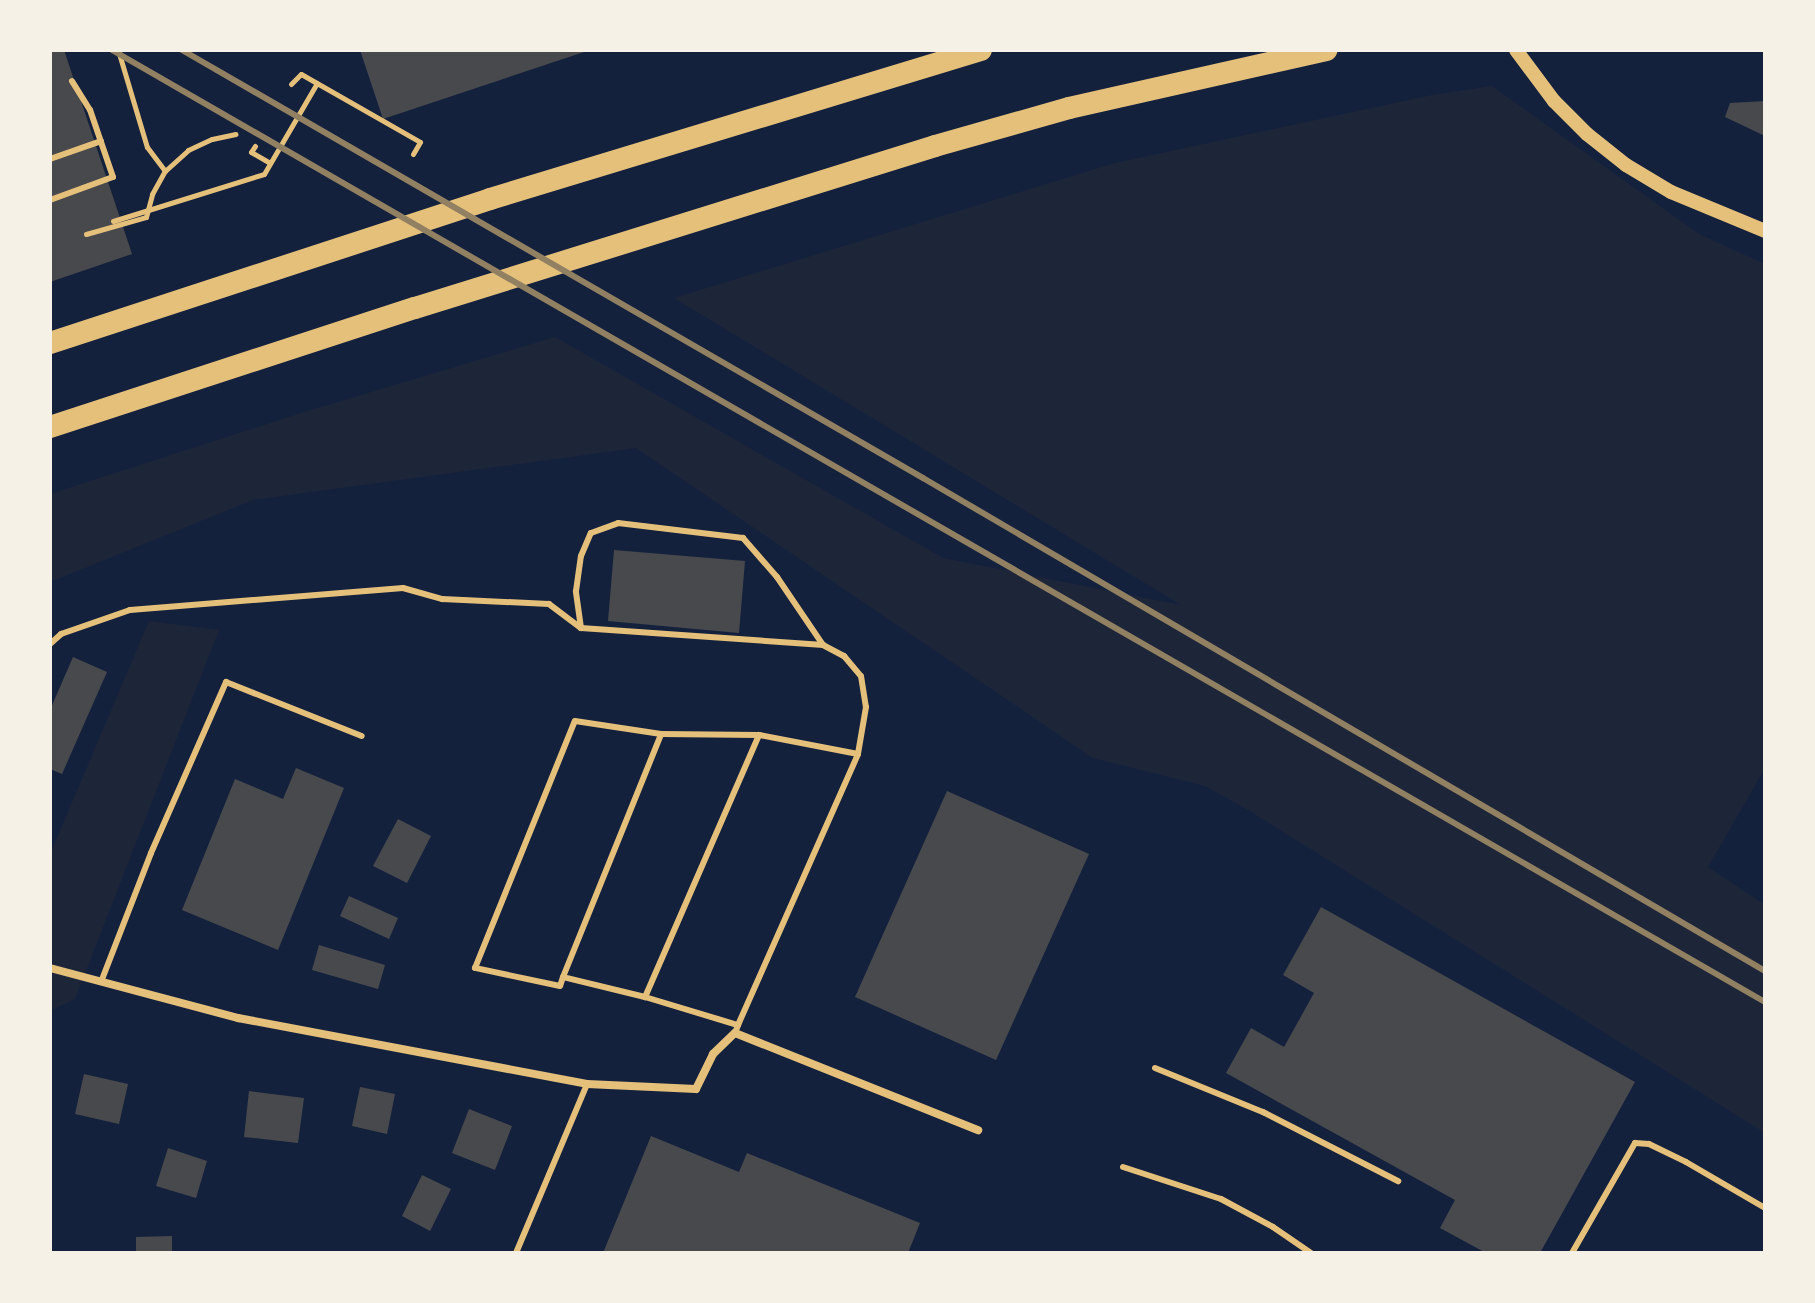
<!DOCTYPE html>
<style>
body{margin:0}
#map{position:relative;width:1815px;height:1303px;overflow:hidden;background:#14213d;font-family:"Asap Condensed",sans-serif}
div>[style]{position:absolute}
.green>*{inset:0;background:#1d2539}
.building>*{inset:0;background:#48494c}
.path>*{height:5px;margin:-2.5px;padding:0 2.5px;transform-origin:2.5px;border-radius:2.5px;background:#e5c07b}
.service>*{height:6px;margin:-3px;padding:0 3px;transform-origin:3px;border-radius:3px;background:#e5c07b}
.minor>*{height:8px;margin:-4px;padding:0 4px;transform-origin:4px;border-radius:4px;background:#e5c07b}
.tertiary>*{height:14px;margin:-7px;padding:0 7px;transform-origin:7px;border-radius:7px;background:#e5c07b}
.trunk>*{height:22px;margin:-11px;padding:0 11px;transform-origin:11px;border-radius:11px;background:#e5c07b}
.rail>*{height:6px;margin:-3px;padding:0 3px;transform-origin:3px;border-radius:3px;background:#918062}
span{translate:-50% -50%;white-space:nowrap;text-align:center;line-height:1.15;-webkit-text-stroke:8px #f6f1e7;paint-order:stroke}
.frame{position:absolute;inset:0;border:52px solid #f6f1e7;pointer-events:none}
</style>
<div id="map">
<div class="green">
<i style="clip-path:polygon(1492px 86px,1699px 234px,1765px 264px,1765px 768px,1708px 867px,1765px 905px,1765px 1133px,1248px 810px,1205px 786px,1093px 758px,636px 448px,253px 500px,50px 582px,50px 494px,301px 413px,555px 337px,943px 558px,1181px 605px,674px 298px,1115px 163px,1432px 95px)"></i>
<i style="clip-path:polygon(149px 621px,219px 630px,75px 999px,50px 1011px,50px 854px)"></i>
</div>
<div class="building">
<i style="clip-path:polygon(50px 50px,64px 50px,132px 254px,50px 282px)"></i>
<i style="clip-path:polygon(360px 50px,587px 50px,587px 51px,383px 119px)"></i>
<i style="clip-path:polygon(1765px 101px,1765px 136px,1725px 117px,1730px 103px)"></i>
<i style="clip-path:polygon(614px 550px,745px 561px,739px 633px,608px 621px)"></i>
<i style="clip-path:polygon(73px 657px,107px 672px,62px 774px,50px 769px,50px 710px)"></i>
<i style="clip-path:polygon(296px 768px,344px 788px,278px 950px,182px 910px,235px 779px,283px 799px)"></i>
<i style="clip-path:polygon(947px 791px,1089px 854px,996px 1060px,855px 997px)"></i>
<i style="clip-path:polygon(398px 819px,431px 836px,407px 883px,373px 866px)"></i>
<i style="clip-path:polygon(349px 896px,398px 918px,389px 939px,340px 916px)"></i>
<i style="clip-path:polygon(1321px 907px,1635px 1082px,1540px 1253px,1486px 1253px,1440px 1228px,1455px 1200px,1226px 1073px,1251px 1028px,1284px 1047px,1314px 993px,1283px 975px)"></i>
<i style="clip-path:polygon(319px 945px,385px 965px,378px 989px,312px 970px)"></i>
<i style="clip-path:polygon(84px 1074px,128px 1084px,119px 1124px,75px 1114px)"></i>
<i style="clip-path:polygon(360px 1087px,395px 1094px,387px 1134px,352px 1126px)"></i>
<i style="clip-path:polygon(249px 1091px,304px 1098px,298px 1143px,244px 1137px)"></i>
<i style="clip-path:polygon(469px 1109px,512px 1126px,495px 1170px,452px 1153px)"></i>
<i style="clip-path:polygon(651px 1136px,739px 1172px,747px 1153px,920px 1223px,908px 1253px,603px 1253px)"></i>
<i style="clip-path:polygon(168px 1148px,207px 1161px,196px 1198px,156px 1186px)"></i>
<i style="clip-path:polygon(422px 1175px,451px 1189px,430px 1231px,402px 1216px)"></i>
<i style="clip-path:polygon(172px 1236px,172px 1253px,136px 1253px,136px 1237px)"></i>
</div>
<div class="path">
<i style="left:118px;top:50px;width:101px;rotate:73.4deg"></i>
<i style="left:147px;top:147px;width:30px;rotate:53deg"></i>
<i style="left:291px;top:84px;width:14px;rotate:-45deg"></i>
<i style="left:301px;top:74px;width:137px;rotate:29.7deg"></i>
<i style="left:420px;top:142px;width:14px;rotate:120deg"></i>
<i style="left:255px;top:146px;width:7px;rotate:124deg"></i>
<i style="left:251px;top:152px;width:22px;rotate:30deg"></i>
<i style="left:113px;top:221px;width:158px;rotate:-17.3deg"></i>
<i style="left:264px;top:174px;width:105px;rotate:-59.8deg"></i>
<i style="left:86px;top:234px;width:62px;rotate:-15.8deg"></i>
<i style="left:146px;top:217px;width:24px;rotate:-75deg"></i>
<i style="left:152px;top:194px;width:26px;rotate:-61deg"></i>
<i style="left:165px;top:171px;width:31px;rotate:-42deg"></i>
<i style="left:188px;top:150px;width:26px;rotate:-25deg"></i>
<i style="left:212px;top:139px;width:24px;rotate:-12deg"></i>
</div>
<div class="service">
<i style="left:50px;top:159px;width:54px;rotate:-19.4deg"></i>
<i style="left:50px;top:200px;width:67px;rotate:-20.1deg"></i>
<i style="left:113px;top:177px;width:71px;rotate:-108.9deg"></i>
<i style="left:90px;top:110px;width:34px;rotate:-122deg"></i>
<i style="left:581px;top:628px;width:37px;rotate:-98deg"></i>
<i style="left:576px;top:591px;width:35px;rotate:-82deg"></i>
<i style="left:581px;top:556px;width:25px;rotate:-67deg"></i>
<i style="left:591px;top:533px;width:29px;rotate:-20deg"></i>
<i style="left:618px;top:523px;width:126px;rotate:6.8deg"></i>
<i style="left:743px;top:538px;width:52px;rotate:48.9deg"></i>
<i style="left:777px;top:577px;width:82px;rotate:55.9deg"></i>
<i style="left:50px;top:644px;width:15px;rotate:-42deg"></i>
<i style="left:61px;top:634px;width:73px;rotate:-19.2deg"></i>
<i style="left:130px;top:610px;width:274px;rotate:-4.6deg"></i>
<i style="left:403px;top:588px;width:41px;rotate:15.8deg"></i>
<i style="left:442px;top:599px;width:107px;rotate:2.7deg"></i>
<i style="left:549px;top:604px;width:40px;rotate:37deg"></i>
<i style="left:581px;top:628px;width:243px;rotate:4deg"></i>
<i style="left:823px;top:645px;width:24px;rotate:28deg"></i>
<i style="left:844px;top:656px;width:26px;rotate:50deg"></i>
<i style="left:861px;top:676px;width:31px;rotate:81deg"></i>
<i style="left:866px;top:707px;width:48px;rotate:99.7deg"></i>
<i style="left:563px;top:977px;width:9px;rotate:108deg"></i>
<i style="left:560px;top:986px;width:87px;rotate:-168deg"></i>
<i style="left:475px;top:968px;width:266px;rotate:-68deg"></i>
<i style="left:575px;top:721px;width:87px;rotate:8.6deg"></i>
<i style="left:101px;top:982px;width:138px;rotate:-68.8deg"></i>
<i style="left:151px;top:853px;width:187px;rotate:-66.3deg"></i>
<i style="left:226px;top:682px;width:146px;rotate:21.7deg"></i>
<i style="left:645px;top:997px;width:84px;rotate:-166.3deg"></i>
<i style="left:563px;top:977px;width:262px;rotate:-68deg"></i>
<i style="left:661px;top:734px;width:98px;rotate:0.6deg"></i>
<i style="left:735px;top:1033px;width:9px;rotate:-69deg"></i>
<i style="left:738px;top:1025px;width:296px;rotate:-66.1deg"></i>
<i style="left:858px;top:754px;width:101px;rotate:-169.1deg"></i>
<i style="left:759px;top:735px;width:286px;rotate:113.5deg"></i>
<i style="left:645px;top:997px;width:97px;rotate:16.8deg"></i>
<i style="left:1155px;top:1068px;width:117px;rotate:22.2deg"></i>
<i style="left:1263px;top:1112px;width:152px;rotate:27.1deg"></i>
<i style="left:1123px;top:1167px;width:103px;rotate:18.1deg"></i>
<i style="left:1221px;top:1199px;width:59px;rotate:28.3deg"></i>
<i style="left:1273px;top:1227px;width:46px;rotate:34.4deg"></i>
<i style="left:516px;top:1253px;width:183px;rotate:-67.2deg"></i>
<i style="left:1572px;top:1253px;width:127px;rotate:-60.2deg"></i>
<i style="left:1635px;top:1143px;width:14px;rotate:4deg"></i>
<i style="left:1649px;top:1144px;width:41px;rotate:25.9deg"></i>
<i style="left:1686px;top:1162px;width:91px;rotate:30.2deg"></i>
</div>
<div class="minor">
<i style="left:50px;top:968px;width:195px;rotate:14.9deg"></i>
<i style="left:238px;top:1018px;width:355px;rotate:10.7deg"></i>
<i style="left:587px;top:1084px;width:109px;rotate:2.6deg"></i>
<i style="left:696px;top:1089px;width:39px;rotate:-64deg"></i>
<i style="left:713px;top:1054px;width:30px;rotate:-44deg"></i>
<i style="left:735px;top:1033px;width:262px;rotate:21.8deg"></i>
</div>
<div class="tertiary">
<i style="left:1516px;top:50px;width:64px;rotate:53.3deg"></i>
<i style="left:1554px;top:101px;width:47px;rotate:45deg"></i>
<i style="left:1587px;top:134px;width:50px;rotate:38.5deg"></i>
<i style="left:1626px;top:165px;width:52px;rotate:31deg"></i>
<i style="left:1671px;top:192px;width:102px;rotate:22.5deg"></i>
</div>
<div class="trunk">
<i style="left:50px;top:343px;width:463px;rotate:-18.1deg"></i>
<i style="left:490px;top:199px;width:513px;rotate:-16.88deg"></i>
<i style="left:50px;top:427px;width:384px;rotate:-18.1deg"></i>
<i style="left:415px;top:308px;width:545px;rotate:-17.3deg"></i>
<i style="left:935px;top:146px;width:139px;rotate:-15.8deg"></i>
<i style="left:1069px;top:108px;width:264px;rotate:-12.7deg"></i>
</div>
<div class="rail">
<i style="left:112px;top:50px;width:1908px;rotate:29.94deg"></i>
<i style="left:182px;top:50px;width:856px;rotate:30.01deg"></i>
<i style="left:923px;top:478px;width:976px;rotate:30.35deg"></i>
</div>
<div class="frame"></div>
</div>
